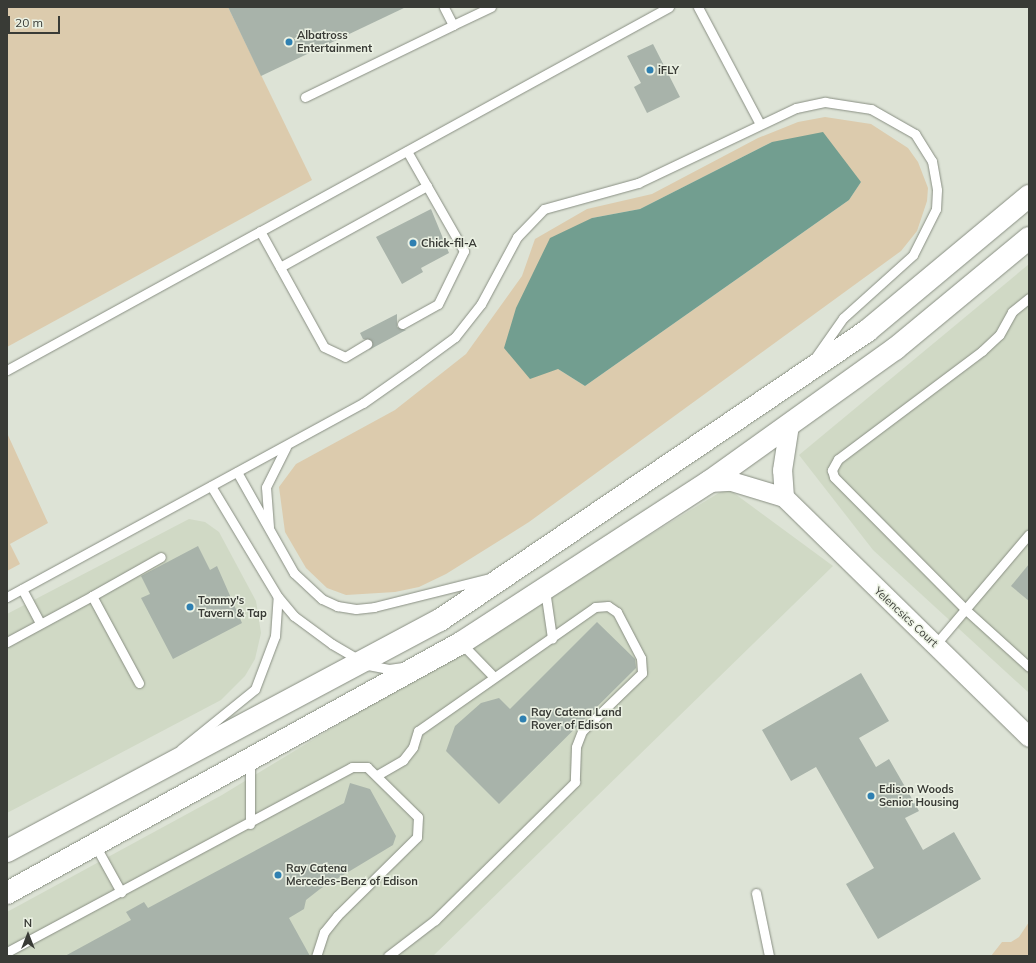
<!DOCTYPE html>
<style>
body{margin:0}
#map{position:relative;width:1036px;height:963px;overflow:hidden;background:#dde3d6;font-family:Mulish,sans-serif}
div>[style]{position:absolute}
.built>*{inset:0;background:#d0d9c5}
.green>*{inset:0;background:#dccbad}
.water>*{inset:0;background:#729e90}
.building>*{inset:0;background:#a8b3aa}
.roads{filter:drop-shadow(0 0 1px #898f83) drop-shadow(0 0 1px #898f83)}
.lane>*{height:9px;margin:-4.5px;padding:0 4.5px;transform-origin:4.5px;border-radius:4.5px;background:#fff}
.street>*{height:19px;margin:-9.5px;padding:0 9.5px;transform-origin:9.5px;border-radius:9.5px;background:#fff}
.highway>*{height:22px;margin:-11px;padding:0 11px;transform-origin:11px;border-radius:11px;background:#fff}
.dots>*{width:11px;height:11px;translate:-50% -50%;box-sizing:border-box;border:2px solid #ebf1e3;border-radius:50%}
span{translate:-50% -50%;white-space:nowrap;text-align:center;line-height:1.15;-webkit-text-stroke:3px #ebf1e3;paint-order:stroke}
.poi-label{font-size:11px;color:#393b36;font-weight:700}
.left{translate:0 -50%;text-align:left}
.street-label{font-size:11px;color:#393b36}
.frame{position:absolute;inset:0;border:8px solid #393b36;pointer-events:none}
.north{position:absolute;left:8px;top:915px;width:40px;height:40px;-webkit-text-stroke:3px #ebf1e3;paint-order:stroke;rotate:0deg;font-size:11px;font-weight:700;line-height:16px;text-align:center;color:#393b36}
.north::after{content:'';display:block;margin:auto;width:14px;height:18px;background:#393b36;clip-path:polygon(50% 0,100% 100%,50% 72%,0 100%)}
.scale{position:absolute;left:8px;top:16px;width:52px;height:18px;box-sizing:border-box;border:2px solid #393b36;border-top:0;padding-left:5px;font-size:12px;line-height:14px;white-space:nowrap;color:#393b36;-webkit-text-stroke:3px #ebf1e3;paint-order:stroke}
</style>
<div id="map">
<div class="built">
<i style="clip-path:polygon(1029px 264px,1029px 693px,873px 550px,799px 455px)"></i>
<i style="clip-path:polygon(727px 488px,833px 566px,433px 956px,7px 956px,7px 912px,222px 795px)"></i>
<i style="clip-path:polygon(189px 519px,205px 522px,219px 532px,256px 601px,261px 633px,255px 659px,245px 676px,221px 700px,7px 813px,7px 614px)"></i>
</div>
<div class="green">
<i style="clip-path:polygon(7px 7px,228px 7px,312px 180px,7px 347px)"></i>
<i style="clip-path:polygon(evenodd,825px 117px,871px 124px,908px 148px,918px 162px,928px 188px,927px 201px,917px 231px,901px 251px,529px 522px,446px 574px,419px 587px,395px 592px,346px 595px,327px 588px,306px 568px,285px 532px,279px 487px,296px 464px,395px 410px,466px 354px,522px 276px,535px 239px,587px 209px,652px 194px,758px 138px,798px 122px,825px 117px,772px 142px,861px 182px,849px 200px,585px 386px,558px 369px,592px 218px,640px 209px,772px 142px)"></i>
<i style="clip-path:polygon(7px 433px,48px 523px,10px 544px,20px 564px,7px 571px)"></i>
<i style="clip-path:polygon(1029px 922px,1029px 956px,991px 956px,1002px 942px,1011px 942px,1019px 937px)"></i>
</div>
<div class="water">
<i style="clip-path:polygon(823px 132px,861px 182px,849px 200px,585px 386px,558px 369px,530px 379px,504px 348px,516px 308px,550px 238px,592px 218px,640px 209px,772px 142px)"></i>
</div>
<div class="building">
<i style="clip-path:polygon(228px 7px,406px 7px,261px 76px)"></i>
<i style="clip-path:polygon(653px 44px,680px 97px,647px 113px,634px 87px,641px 83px,627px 56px)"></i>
<i style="clip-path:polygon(431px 209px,449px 253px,421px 268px,423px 272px,402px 284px,376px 237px)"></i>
<i style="clip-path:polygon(397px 314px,397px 327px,406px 330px,369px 350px,372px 341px,363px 339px,360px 333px)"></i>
<i style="clip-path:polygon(198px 546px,210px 570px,217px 566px,242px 623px,173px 659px,141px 598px,150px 594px,141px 576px)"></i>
<i style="clip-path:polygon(1029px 564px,1029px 601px,1011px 586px)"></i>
<i style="clip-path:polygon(597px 622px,635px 659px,636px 668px,499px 804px,446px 751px,455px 726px,481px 703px,499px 698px,510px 709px)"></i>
<i style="clip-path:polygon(861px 673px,889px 721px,859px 738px,876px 767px,889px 759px,919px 811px,905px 818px,923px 850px,954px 832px,981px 879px,878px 939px,846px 884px,874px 868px,816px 767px,791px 781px,762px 730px)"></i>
<i style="clip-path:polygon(350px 783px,370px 789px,396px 836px,393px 845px,320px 889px,306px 900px,304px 909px,289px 918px,310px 956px,65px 956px,131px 920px,126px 912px,144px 902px,148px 908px,344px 803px)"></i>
</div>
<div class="roads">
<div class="lane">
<i style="left:698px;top:7px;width:132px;rotate:62.1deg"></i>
<i style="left:453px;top:25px;width:42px;rotate:-25.3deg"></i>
<i style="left:305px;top:97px;width:165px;rotate:-25.9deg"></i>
<i style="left:453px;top:25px;width:20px;rotate:-117deg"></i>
<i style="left:260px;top:231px;width:132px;rotate:61.1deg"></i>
<i style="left:324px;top:347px;width:23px;rotate:25deg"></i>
<i style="left:345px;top:357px;width:26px;rotate:-31deg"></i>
<i style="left:280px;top:267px;width:168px;rotate:-28.9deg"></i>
<i style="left:1029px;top:298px;width:22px;rotate:141deg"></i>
<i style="left:1012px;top:312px;width:26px;rotate:119deg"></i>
<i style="left:999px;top:335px;width:23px;rotate:137deg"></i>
<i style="left:982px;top:351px;width:180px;rotate:143.1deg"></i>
<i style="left:838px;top:459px;width:13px;rotate:119deg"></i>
<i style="left:832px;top:470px;width:7px;rotate:74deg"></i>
<i style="left:834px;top:477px;width:187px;rotate:45.2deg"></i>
<i style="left:966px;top:610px;width:85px;rotate:42.1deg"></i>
<i style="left:402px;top:324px;width:41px;rotate:-29.1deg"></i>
<i style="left:438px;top:304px;width:59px;rotate:-63.9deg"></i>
<i style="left:464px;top:251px;width:115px;rotate:-119.7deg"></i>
<i style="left:7px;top:370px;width:755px;rotate:-28.74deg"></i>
<i style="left:237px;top:472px;width:116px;rotate:60.6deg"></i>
<i style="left:294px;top:573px;width:38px;rotate:43deg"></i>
<i style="left:322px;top:599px;width:17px;rotate:25deg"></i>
<i style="left:337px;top:606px;width:19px;rotate:9deg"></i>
<i style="left:356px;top:609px;width:18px;rotate:-6deg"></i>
<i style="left:374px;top:607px;width:120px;rotate:-14deg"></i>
<i style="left:211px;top:486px;width:130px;rotate:58.9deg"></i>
<i style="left:278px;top:597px;width:25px;rotate:50deg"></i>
<i style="left:294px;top:616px;width:47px;rotate:36.4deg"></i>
<i style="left:332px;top:644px;width:42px;rotate:30.3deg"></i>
<i style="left:368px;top:665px;width:21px;rotate:11deg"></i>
<i style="left:389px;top:669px;width:14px;rotate:-8deg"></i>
<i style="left:269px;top:527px;width:40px;rotate:-94.3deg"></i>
<i style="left:266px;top:487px;width:45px;rotate:-63.4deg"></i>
<i style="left:22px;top:589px;width:38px;rotate:62deg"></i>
<i style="left:545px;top:590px;width:49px;rotate:81.7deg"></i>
<i style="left:92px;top:596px;width:79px;rotate:-29.5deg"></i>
<i style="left:7px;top:597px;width:405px;rotate:-28.6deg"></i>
<i style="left:363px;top:403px;width:66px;rotate:-35.1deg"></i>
<i style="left:417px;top:365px;width:47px;rotate:-36.4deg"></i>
<i style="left:455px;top:337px;width:42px;rotate:-51.8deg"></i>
<i style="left:481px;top:304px;width:76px;rotate:-61.8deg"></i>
<i style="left:517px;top:237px;width:39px;rotate:-46deg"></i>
<i style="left:544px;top:209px;width:98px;rotate:-15.5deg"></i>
<i style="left:638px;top:183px;width:175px;rotate:-25.4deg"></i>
<i style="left:796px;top:108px;width:30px;rotate:-12deg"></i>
<i style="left:825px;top:102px;width:47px;rotate:8.7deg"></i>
<i style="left:871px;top:109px;width:51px;rotate:29.6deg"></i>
<i style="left:915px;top:134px;width:32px;rotate:58deg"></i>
<i style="left:932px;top:161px;width:29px;rotate:80deg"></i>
<i style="left:937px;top:190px;width:19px;rotate:93deg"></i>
<i style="left:936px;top:209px;width:51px;rotate:116.6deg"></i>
<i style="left:913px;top:255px;width:94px;rotate:138deg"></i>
<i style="left:843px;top:318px;width:49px;rotate:125deg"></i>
<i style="left:7px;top:642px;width:97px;rotate:-28.4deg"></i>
<i style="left:92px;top:596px;width:99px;rotate:61.6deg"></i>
<i style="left:461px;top:643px;width:47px;rotate:45.9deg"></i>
<i style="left:935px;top:645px;width:145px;rotate:-49.7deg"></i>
<i style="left:181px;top:749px;width:95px;rotate:-39deg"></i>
<i style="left:255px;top:689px;width:57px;rotate:-69.3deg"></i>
<i style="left:275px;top:636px;width:39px;rotate:-86deg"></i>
<i style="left:250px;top:761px;width:63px;rotate:90deg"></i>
<i style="left:379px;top:774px;width:28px;rotate:-30deg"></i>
<i style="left:403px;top:760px;width:16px;rotate:-52deg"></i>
<i style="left:413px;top:747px;width:17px;rotate:-73deg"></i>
<i style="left:418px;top:731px;width:216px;rotate:-35deg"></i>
<i style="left:595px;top:607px;width:13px;rotate:-4deg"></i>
<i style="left:608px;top:606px;width:11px;rotate:34deg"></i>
<i style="left:617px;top:612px;width:52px;rotate:62.4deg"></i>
<i style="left:641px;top:658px;width:15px;rotate:86deg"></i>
<i style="left:642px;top:673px;width:83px;rotate:136deg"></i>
<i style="left:582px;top:731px;width:17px;rotate:111deg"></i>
<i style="left:576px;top:747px;width:35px;rotate:92deg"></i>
<i style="left:575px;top:782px;width:197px;rotate:135.4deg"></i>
<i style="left:435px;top:920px;width:59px;rotate:142.5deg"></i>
<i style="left:95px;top:845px;width:54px;rotate:61deg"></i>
<i style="left:756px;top:893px;width:64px;rotate:78.3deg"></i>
<i style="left:7px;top:952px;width:391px;rotate:-28.2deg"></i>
<i style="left:352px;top:767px;width:15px"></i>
<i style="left:367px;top:767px;width:71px;rotate:44.4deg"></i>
<i style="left:418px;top:817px;width:20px;rotate:93deg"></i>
<i style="left:417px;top:837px;width:112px;rotate:135.4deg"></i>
<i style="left:337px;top:916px;width:21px;rotate:129deg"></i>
<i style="left:324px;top:932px;width:25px;rotate:108deg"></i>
</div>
<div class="street">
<i style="left:709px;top:482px;width:22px;rotate:-3deg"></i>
<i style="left:731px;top:481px;width:55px;rotate:16.8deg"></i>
<i style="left:784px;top:497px;width:27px;rotate:-94deg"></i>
<i style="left:782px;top:470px;width:46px;rotate:-81.2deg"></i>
<i style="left:784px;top:497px;width:343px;rotate:44.4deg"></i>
</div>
<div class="highway">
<i style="left:7px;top:851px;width:491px;rotate:-28.1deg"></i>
<i style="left:440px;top:620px;width:516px;rotate:-34.09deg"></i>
<i style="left:867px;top:331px;width:211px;rotate:-39.8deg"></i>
<i style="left:7px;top:893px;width:518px;rotate:-28.84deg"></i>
<i style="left:461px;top:643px;width:296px;rotate:-33deg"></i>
<i style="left:709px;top:482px;width:229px;rotate:-35.6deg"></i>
<i style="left:895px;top:349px;width:174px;rotate:-39.6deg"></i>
</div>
</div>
<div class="dots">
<i style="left:289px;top:42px;background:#2f80b1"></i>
<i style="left:650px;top:70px;background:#2f80b1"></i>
<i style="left:413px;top:243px;background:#2f80b1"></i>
<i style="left:190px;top:607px;background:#2f80b1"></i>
<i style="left:523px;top:719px;background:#2f80b1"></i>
<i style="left:871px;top:796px;background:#2f80b1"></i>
<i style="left:278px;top:875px;background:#2f80b1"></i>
</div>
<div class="poi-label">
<span class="left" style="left:297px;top:42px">Albatross<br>Entertainment</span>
<span class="left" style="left:658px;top:70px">iFLY</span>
<span class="left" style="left:421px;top:243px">Chick-fil-A</span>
<span class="left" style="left:198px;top:607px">Tommy's<br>Tavern &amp; Tap</span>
<span class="left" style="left:531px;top:719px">Ray Catena Land<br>Rover of Edison</span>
<span class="left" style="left:879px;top:796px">Edison Woods<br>Senior Housing</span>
<span class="left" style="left:286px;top:875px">Ray Catena<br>Mercedes-Benz of Edison</span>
</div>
<div class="street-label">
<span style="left:906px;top:617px;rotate:43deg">Yelencsics Court</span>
</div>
<div class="frame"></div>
<div class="north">N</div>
<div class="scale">20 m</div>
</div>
